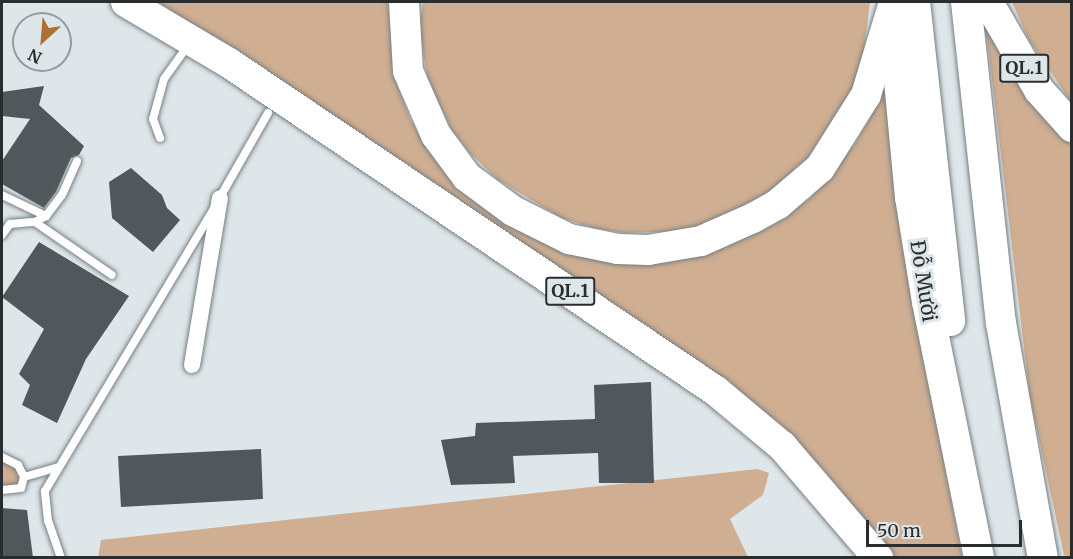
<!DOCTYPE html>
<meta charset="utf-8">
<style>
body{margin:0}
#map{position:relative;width:1073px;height:559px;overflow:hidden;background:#dee6e9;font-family:Merriweather,serif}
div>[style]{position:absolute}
.green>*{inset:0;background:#cfae91}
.building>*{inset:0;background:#51585b}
.roads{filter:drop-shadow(0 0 2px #777f82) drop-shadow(0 0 2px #777f82)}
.lane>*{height:8px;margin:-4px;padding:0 4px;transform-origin:4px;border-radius:4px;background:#fff}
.street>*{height:16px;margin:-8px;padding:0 8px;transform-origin:8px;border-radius:8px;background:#fff}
.highway>*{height:30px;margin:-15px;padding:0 15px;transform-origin:15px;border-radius:15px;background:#fff}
span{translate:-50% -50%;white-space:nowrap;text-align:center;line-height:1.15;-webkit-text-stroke:6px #dee6e9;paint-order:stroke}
.shield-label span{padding:2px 4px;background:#dee6e9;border:2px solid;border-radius:4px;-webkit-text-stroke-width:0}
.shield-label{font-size:18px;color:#2a2d2e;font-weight:700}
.street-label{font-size:20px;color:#2a2d2e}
.frame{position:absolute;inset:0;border:3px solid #2a2d2e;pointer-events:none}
.north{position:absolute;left:12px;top:12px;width:60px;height:60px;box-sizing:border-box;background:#dee6e9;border:2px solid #969c9e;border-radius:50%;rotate:206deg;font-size:16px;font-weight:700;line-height:24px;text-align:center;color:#2a2d2e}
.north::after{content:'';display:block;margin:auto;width:21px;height:27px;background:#ad7034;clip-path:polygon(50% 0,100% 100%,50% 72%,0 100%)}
.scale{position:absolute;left:866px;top:520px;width:156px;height:27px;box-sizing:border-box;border:3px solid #2a2d2e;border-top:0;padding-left:8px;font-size:18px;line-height:21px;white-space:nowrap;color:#2a2d2e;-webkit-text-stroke:4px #dee6e9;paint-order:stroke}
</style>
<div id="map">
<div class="green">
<i style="clip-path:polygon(158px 2px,388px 2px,395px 79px,410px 119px,427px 147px,634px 263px,709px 253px,778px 220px,810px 198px,855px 144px,889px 82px,916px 313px,962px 557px,894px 557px,822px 468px,745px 398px,648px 327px)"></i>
<i style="clip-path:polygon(423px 2px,870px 2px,863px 57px,854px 89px,817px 148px,793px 174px,740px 213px,683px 231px,626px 233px,593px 228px,560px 217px,497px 179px,471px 154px,452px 130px,428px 80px,419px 28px)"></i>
<i style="clip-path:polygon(1012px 2px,1071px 2px,1071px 102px,1029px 40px)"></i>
<i style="clip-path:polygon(985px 20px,1071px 139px,1071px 557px,1064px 555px,1030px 397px)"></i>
<i style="clip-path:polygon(2px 461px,17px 468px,21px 488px,2px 489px)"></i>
<i style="clip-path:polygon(758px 469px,769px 473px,763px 495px,730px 519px,748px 557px,98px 558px,101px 540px)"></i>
</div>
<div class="building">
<i style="clip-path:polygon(44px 86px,39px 105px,84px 146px,79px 155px,71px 158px,56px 192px,44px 208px,2px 184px,2px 161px,30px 119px,2px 116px,2px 92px)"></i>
<i style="clip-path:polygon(131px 168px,162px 195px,167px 208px,180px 220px,153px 252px,112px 218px,109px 182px)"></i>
<i style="clip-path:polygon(39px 242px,129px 296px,86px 359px,57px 423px,22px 405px,30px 385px,19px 374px,44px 329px,2px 297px)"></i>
<i style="clip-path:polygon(651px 382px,654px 483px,599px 483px,598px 453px,513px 456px,515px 483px,451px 485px,441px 440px,475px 436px,476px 423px,595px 419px,594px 385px)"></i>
<i style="clip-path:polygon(261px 449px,263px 499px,121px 507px,118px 456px)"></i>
<i style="clip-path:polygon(2px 508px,27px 510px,33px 558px,2px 558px)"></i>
</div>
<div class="roads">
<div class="lane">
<i style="left:160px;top:138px;width:20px;rotate:-110deg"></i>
<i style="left:153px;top:119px;width:41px;rotate:-74.6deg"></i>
<i style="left:164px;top:79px;width:43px;rotate:-54.5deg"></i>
<i style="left:2px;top:195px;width:49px;rotate:25.5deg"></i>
<i style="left:219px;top:199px;width:99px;rotate:-60.3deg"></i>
<i style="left:35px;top:222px;width:93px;rotate:34.5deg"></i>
<i style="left:2px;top:235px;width:14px;rotate:-54deg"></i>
<i style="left:10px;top:224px;width:25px;rotate:-5deg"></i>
<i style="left:35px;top:222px;width:13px;rotate:-29deg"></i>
<i style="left:46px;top:216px;width:26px;rotate:-53deg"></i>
<i style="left:62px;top:195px;width:37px;rotate:-66deg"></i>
<i style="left:2px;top:457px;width:18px;rotate:27deg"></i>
<i style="left:18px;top:465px;width:13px;rotate:63deg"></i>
<i style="left:24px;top:477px;width:11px;rotate:105deg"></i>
<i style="left:21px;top:488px;width:19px;rotate:174deg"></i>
<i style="left:24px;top:477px;width:36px;rotate:-16deg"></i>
<i style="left:61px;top:558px;width:39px;rotate:-109deg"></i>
<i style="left:48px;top:521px;width:30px;rotate:-96deg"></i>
<i style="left:45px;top:491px;width:327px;rotate:-59.1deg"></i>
</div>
<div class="street">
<i style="left:192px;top:365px;width:169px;rotate:-80.5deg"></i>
</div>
<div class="highway">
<i style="left:126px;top:2px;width:120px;rotate:30.6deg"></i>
<i style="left:229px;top:63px;width:587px;rotate:33.96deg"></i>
<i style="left:716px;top:391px;width:86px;rotate:39.8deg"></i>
<i style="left:782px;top:446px;width:148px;rotate:49.4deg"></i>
<i style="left:404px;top:2px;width:69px;rotate:86.7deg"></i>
<i style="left:408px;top:71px;width:70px;rotate:66.4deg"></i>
<i style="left:436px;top:135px;width:52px;rotate:53.6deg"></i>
<i style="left:467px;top:177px;width:57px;rotate:36.5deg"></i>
<i style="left:513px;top:211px;width:63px;rotate:26.6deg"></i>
<i style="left:569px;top:239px;width:50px;rotate:11.5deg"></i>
<i style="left:618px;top:249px;width:30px;rotate:2deg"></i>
<i style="left:648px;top:250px;width:54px;rotate:-9.6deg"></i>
<i style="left:701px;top:241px;width:57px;rotate:-23.9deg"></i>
<i style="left:753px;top:218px;width:29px;rotate:-29deg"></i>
<i style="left:778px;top:204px;width:55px;rotate:-40.6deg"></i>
<i style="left:820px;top:168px;width:86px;rotate:-57.8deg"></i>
<i style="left:866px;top:95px;width:97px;rotate:-73.2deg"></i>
<i style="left:915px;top:2px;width:321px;rotate:83.7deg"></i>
<i style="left:966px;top:2px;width:323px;rotate:83.8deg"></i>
<i style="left:1001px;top:323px;width:239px;rotate:79.9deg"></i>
<i style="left:988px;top:2px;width:102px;rotate:59.9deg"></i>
<i style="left:1039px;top:90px;width:50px;rotate:48.3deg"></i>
<i style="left:894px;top:28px;width:170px;rotate:84.6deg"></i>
<i style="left:910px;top:197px;width:106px;rotate:80.8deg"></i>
<i style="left:927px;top:302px;width:261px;rotate:78.5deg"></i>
</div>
</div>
<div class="shield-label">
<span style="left:1024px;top:68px">QL.1</span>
<span style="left:570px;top:291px">QL.1</span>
</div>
<div class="street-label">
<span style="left:924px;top:281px;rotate:81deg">Đỗ Mười</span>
</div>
<div class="frame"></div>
<div class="north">N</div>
<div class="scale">50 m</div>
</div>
